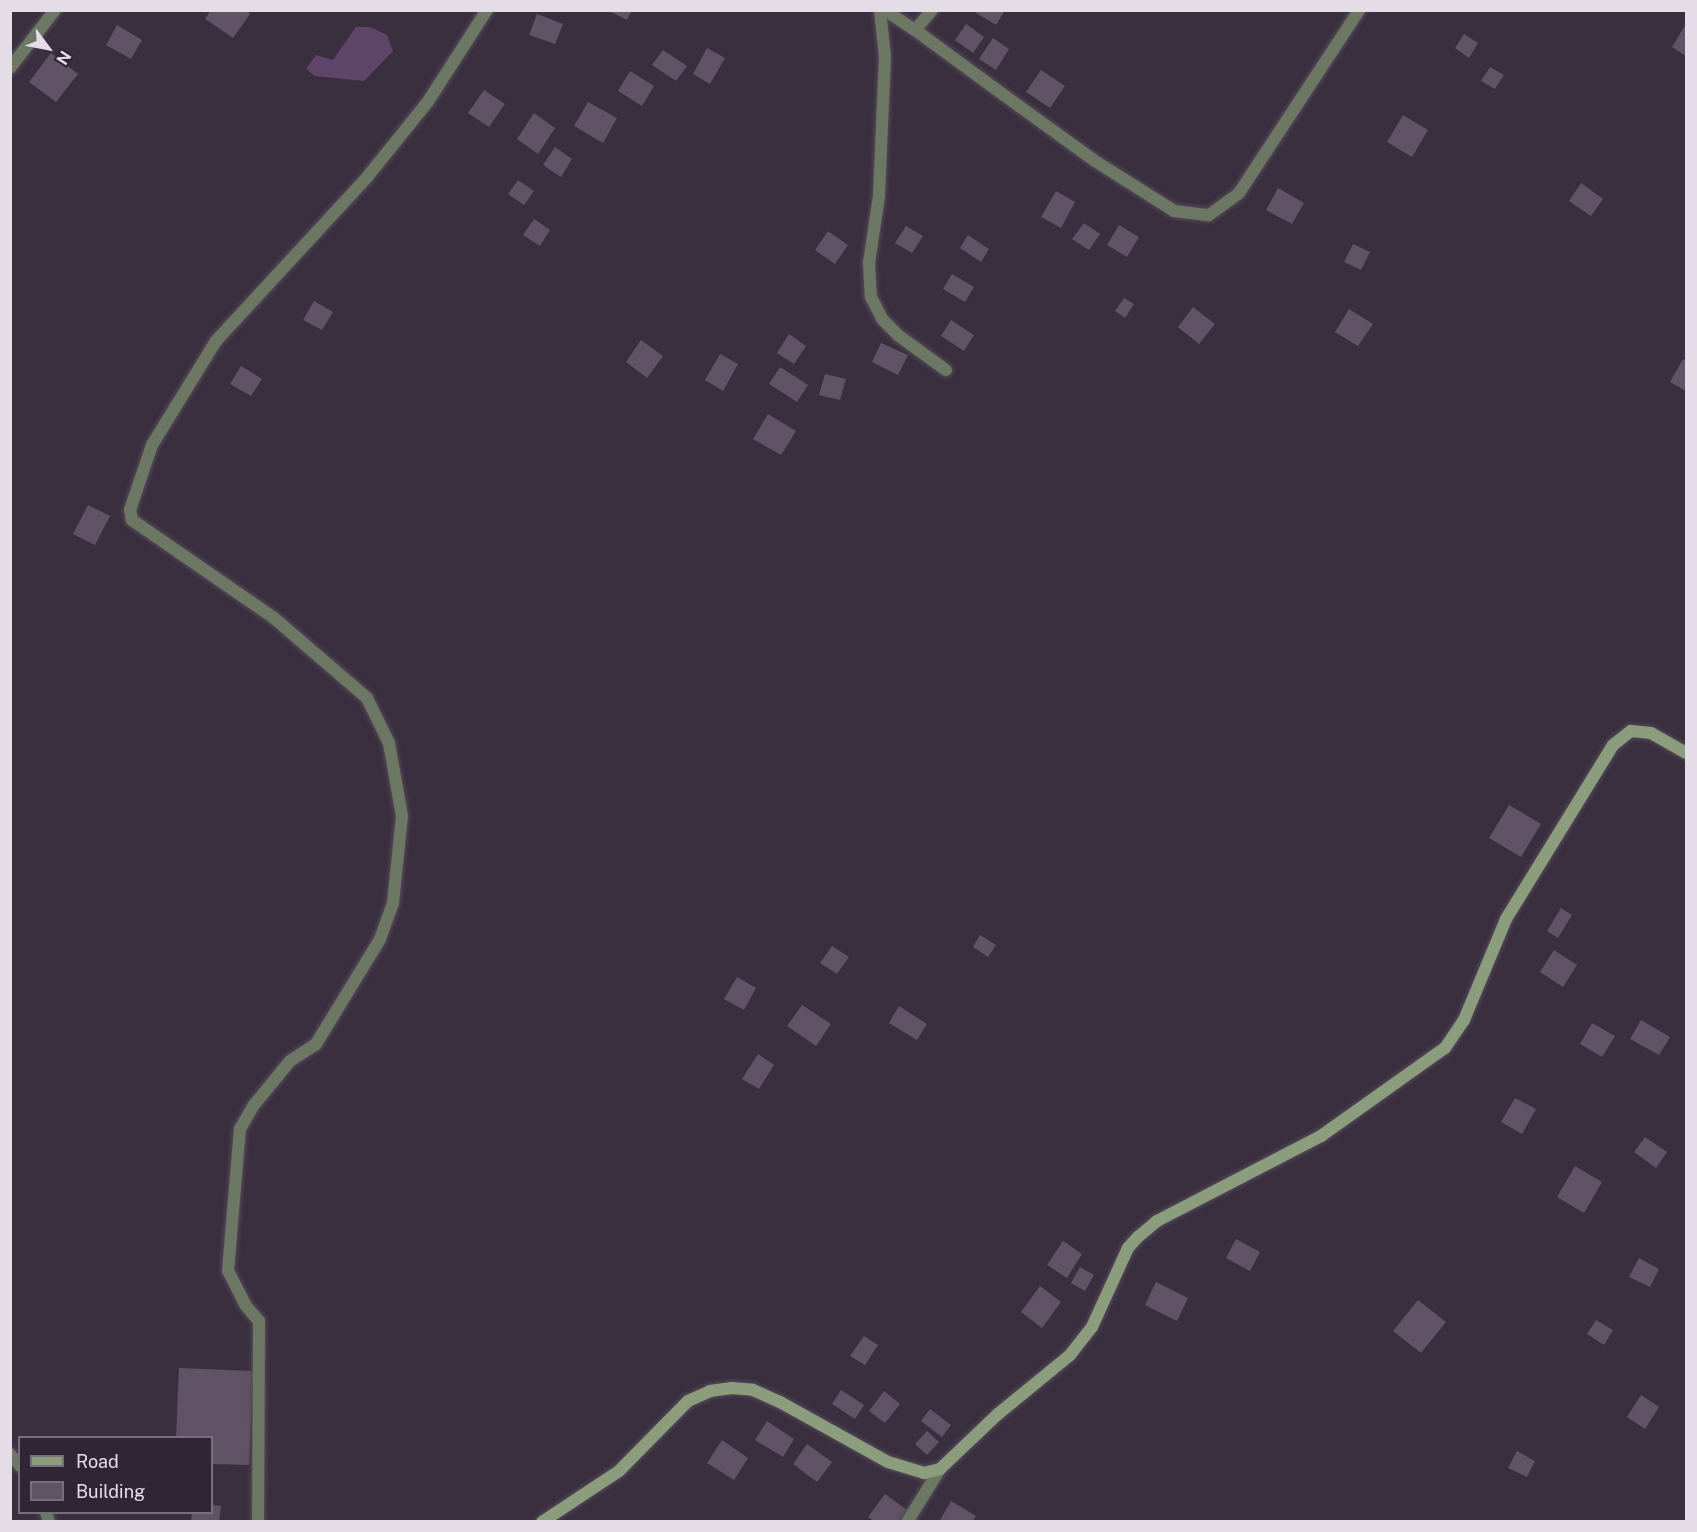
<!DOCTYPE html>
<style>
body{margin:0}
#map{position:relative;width:1697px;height:1532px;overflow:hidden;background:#3a2f3f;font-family:"Public Sans",sans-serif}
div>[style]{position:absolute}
.water>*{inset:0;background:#60456b}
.building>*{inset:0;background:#605365}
.roads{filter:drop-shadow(0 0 2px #554b5a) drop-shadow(0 0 2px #554b5a)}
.minor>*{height:12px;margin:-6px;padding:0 6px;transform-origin:6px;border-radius:6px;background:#6c7764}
.secondary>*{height:12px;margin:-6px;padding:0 6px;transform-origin:6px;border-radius:6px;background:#8c9d7e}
span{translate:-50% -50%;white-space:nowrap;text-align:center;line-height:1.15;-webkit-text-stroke:6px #302534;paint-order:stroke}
.frame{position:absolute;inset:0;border:12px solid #e4dde7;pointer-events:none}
.legend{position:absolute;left:18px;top:1436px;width:195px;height:78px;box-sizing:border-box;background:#302534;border:2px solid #786f7c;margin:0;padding:8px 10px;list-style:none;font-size:18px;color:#e4dde7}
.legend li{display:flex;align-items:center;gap:12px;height:30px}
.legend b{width:30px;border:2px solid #786f7c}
.north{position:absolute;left:18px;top:18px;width:60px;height:60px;-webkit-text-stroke:4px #302534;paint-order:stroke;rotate:122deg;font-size:16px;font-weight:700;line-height:24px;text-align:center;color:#e4dde7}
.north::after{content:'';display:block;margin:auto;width:21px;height:27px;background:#e4dde7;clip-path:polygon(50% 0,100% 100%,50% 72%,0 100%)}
</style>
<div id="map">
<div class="water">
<i style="clip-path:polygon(356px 27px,370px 27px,387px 35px,393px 51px,364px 81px,315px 76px,306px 69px,316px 55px,333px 60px)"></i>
</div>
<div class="building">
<i style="clip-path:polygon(211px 10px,246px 10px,250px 14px,233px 38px,205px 19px)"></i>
<i style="clip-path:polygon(607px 10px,632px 10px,627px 20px)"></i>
<i style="clip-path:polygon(977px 10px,1005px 10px,996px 25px,976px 13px)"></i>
<i style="clip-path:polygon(537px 14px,563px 24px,555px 44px,529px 35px)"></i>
<i style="clip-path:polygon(966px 24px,984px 37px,973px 53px,955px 40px)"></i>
<i style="clip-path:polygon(1686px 24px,1686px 56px,1672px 47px)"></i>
<i style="clip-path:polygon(117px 25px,142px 40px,131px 59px,106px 45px)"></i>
<i style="clip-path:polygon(1464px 34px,1478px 43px,1469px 58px,1455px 48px)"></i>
<i style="clip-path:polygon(993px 38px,1009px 49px,996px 70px,979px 59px)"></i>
<i style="clip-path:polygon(707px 48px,725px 58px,710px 84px,693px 74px)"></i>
<i style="clip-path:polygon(663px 50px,687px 66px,676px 81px,652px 65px)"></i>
<i style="clip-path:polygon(51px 53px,78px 74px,56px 102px,29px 82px)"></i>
<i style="clip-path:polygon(1490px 67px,1504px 75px,1495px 89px,1481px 81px)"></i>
<i style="clip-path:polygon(1041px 70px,1065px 86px,1050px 108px,1026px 92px)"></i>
<i style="clip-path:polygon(630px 71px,654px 86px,642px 106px,618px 91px)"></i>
<i style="clip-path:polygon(484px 90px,505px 104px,489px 127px,468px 113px)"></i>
<i style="clip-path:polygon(588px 102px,617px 118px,603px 143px,574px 126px)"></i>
<i style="clip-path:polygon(534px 113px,555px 128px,538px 154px,517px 139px)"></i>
<i style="clip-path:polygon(1403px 115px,1428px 130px,1412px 157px,1387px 142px)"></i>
<i style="clip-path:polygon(555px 147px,572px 159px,561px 177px,543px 165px)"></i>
<i style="clip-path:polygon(518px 180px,534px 191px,524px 205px,508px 194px)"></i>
<i style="clip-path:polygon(1581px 183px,1603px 199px,1591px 216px,1569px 201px)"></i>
<i style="clip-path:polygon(1278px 188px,1304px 203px,1292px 224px,1266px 210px)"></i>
<i style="clip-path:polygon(1056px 191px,1075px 202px,1061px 228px,1041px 217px)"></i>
<i style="clip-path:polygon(534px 219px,550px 230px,540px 246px,523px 235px)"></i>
<i style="clip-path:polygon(1084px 223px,1100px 234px,1089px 250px,1072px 239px)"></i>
<i style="clip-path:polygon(1119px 225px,1139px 237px,1127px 257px,1107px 245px)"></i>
<i style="clip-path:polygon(906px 226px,923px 236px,912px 253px,895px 243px)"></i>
<i style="clip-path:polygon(828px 231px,848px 245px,835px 264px,815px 250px)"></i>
<i style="clip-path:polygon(968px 235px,989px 249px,981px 262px,960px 248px)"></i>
<i style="clip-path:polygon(1353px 244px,1370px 252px,1361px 270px,1344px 262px)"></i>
<i style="clip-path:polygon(952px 274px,974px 287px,965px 302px,943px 289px)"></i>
<i style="clip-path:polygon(1124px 298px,1134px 304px,1125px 318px,1115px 311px)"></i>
<i style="clip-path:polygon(314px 301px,333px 312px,322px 330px,303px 320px)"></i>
<i style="clip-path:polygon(1193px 307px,1215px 324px,1199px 344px,1178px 327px)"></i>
<i style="clip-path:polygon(1349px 309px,1373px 324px,1358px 346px,1335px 332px)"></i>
<i style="clip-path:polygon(951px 320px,974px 335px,964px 351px,941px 336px)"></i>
<i style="clip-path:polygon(789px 334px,806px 346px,794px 364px,777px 353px)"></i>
<i style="clip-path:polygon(641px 340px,663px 356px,647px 378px,626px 362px)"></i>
<i style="clip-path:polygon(881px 343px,908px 355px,898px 375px,872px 362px)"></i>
<i style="clip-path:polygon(720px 354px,738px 364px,723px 391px,705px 380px)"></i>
<i style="clip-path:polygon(1683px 359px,1686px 361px,1686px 391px,1670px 382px)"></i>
<i style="clip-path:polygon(241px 366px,262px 379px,251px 396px,230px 384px)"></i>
<i style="clip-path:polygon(780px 367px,808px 385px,797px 402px,769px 384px)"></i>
<i style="clip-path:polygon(825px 374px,846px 379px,840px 400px,819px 395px)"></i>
<i style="clip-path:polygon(768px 414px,796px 431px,781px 455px,753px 439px)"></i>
<i style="clip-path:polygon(88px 505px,110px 516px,95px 545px,73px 534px)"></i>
<i style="clip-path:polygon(1509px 805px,1541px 824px,1521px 857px,1489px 838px)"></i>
<i style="clip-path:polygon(1561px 908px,1572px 915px,1558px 938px,1547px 931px)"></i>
<i style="clip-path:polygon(980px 935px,996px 945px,988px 957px,973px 947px)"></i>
<i style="clip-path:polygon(832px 946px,849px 957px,837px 974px,820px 963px)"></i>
<i style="clip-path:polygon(1554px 950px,1577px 965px,1563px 987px,1540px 972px)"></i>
<i style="clip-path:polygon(737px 977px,756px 988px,744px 1010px,724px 999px)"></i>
<i style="clip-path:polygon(802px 1005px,831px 1024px,816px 1046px,787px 1026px)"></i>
<i style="clip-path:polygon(899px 1006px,927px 1024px,917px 1040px,889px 1023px)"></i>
<i style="clip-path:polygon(1641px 1020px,1670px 1037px,1659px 1055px,1630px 1039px)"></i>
<i style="clip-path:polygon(1592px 1023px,1615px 1036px,1602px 1057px,1580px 1044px)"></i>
<i style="clip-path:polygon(758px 1054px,774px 1065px,759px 1089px,742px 1079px)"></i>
<i style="clip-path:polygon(1515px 1098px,1536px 1109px,1522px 1134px,1501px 1122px)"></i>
<i style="clip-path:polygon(1645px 1137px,1667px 1152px,1656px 1168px,1634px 1152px)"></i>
<i style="clip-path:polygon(1575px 1166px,1602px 1182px,1584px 1213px,1557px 1197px)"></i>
<i style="clip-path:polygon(1236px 1239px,1260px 1252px,1250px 1271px,1226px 1258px)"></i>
<i style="clip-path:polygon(1063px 1241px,1082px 1254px,1067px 1278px,1047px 1265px)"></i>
<i style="clip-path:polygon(1639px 1258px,1659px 1269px,1650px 1287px,1629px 1277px)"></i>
<i style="clip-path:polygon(1080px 1267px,1094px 1275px,1085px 1291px,1071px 1283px)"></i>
<i style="clip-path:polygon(1156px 1282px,1188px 1298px,1177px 1321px,1145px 1305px)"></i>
<i style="clip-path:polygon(1040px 1286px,1061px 1302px,1042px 1328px,1021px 1312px)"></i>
<i style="clip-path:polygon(1418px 1300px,1446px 1322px,1421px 1353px,1393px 1331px)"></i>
<i style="clip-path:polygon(1596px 1320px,1613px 1330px,1604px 1345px,1587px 1334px)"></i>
<i style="clip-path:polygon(864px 1336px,878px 1345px,865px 1365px,850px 1356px)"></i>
<i style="clip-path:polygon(179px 1368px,253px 1371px,249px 1465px,212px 1464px,212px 1438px,176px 1438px)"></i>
<i style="clip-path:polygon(841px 1390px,864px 1405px,855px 1419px,832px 1404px)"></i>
<i style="clip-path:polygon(884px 1391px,900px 1404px,885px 1423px,869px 1411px)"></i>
<i style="clip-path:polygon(1641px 1395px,1659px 1407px,1645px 1429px,1627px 1417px)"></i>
<i style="clip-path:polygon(930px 1409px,951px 1425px,942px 1437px,921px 1421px)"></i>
<i style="clip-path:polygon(767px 1421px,794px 1439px,783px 1457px,755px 1440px)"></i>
<i style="clip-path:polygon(927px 1431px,939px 1442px,927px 1455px,915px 1444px)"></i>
<i style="clip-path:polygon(722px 1440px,748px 1458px,734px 1480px,707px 1463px)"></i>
<i style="clip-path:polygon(807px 1444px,832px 1462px,817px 1482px,793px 1464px)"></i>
<i style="clip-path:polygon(1517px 1451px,1535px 1461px,1527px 1477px,1508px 1468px)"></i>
<i style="clip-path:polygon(885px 1494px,907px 1510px,898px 1522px,875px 1522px,868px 1517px)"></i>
<i style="clip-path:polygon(951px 1501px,976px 1516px,972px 1522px,939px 1522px)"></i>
<i style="clip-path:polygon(212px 1505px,221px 1506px,219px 1522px,191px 1522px,192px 1512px,212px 1512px)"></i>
</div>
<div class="roads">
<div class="minor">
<i style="left:880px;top:10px;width:47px;rotate:83.9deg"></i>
<i style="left:885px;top:57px;width:139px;rotate:92.5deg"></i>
<i style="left:879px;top:196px;width:68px;rotate:98.5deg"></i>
<i style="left:869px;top:263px;width:34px;rotate:87deg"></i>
<i style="left:871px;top:297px;width:25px;rotate:63deg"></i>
<i style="left:882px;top:319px;width:24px;rotate:45deg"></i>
<i style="left:899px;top:336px;width:58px;rotate:35.9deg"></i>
<i style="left:885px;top:10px;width:36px;rotate:34deg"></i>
<i style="left:932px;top:10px;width:26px;rotate:130deg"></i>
<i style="left:915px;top:30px;width:129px;rotate:36.2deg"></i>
<i style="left:1019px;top:106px;width:94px;rotate:35.9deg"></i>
<i style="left:1095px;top:161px;width:93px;rotate:32.3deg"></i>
<i style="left:1174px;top:211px;width:35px;rotate:7deg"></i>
<i style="left:1209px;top:215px;width:37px;rotate:-36deg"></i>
<i style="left:1239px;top:193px;width:219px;rotate:-56.7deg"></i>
<i style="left:10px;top:68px;width:73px;rotate:-52.2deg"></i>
<i style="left:10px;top:1454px;width:16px;rotate:50deg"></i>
<i style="left:46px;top:1512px;width:10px;rotate:73deg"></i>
<i style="left:258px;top:1522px;width:201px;rotate:-89.7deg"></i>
<i style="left:259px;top:1321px;width:20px;rotate:-131deg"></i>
<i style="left:246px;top:1306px;width:39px;rotate:-117deg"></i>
<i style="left:228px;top:1271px;width:143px;rotate:-85.2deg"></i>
<i style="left:240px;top:1129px;width:28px;rotate:-60deg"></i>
<i style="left:254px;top:1105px;width:57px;rotate:-50.7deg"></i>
<i style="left:290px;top:1061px;width:31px;rotate:-33deg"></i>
<i style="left:316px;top:1044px;width:123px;rotate:-58.6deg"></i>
<i style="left:380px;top:939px;width:38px;rotate:-70deg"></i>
<i style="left:393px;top:903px;width:87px;rotate:-84.1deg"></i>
<i style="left:402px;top:816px;width:74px;rotate:-100.1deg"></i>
<i style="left:389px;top:743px;width:50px;rotate:-116.1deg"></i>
<i style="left:367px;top:698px;width:123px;rotate:-139.3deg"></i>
<i style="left:274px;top:618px;width:173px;rotate:-145.4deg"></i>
<i style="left:132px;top:520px;width:10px;rotate:-101deg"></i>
<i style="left:130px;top:510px;width:69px;rotate:-71.3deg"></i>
<i style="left:152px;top:445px;width:122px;rotate:-58.4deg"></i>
<i style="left:216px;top:341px;width:224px;rotate:-47.3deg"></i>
<i style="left:368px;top:176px;width:94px;rotate:-51.1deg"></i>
<i style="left:427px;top:103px;width:111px;rotate:-57.2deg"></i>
<i style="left:907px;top:1522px;width:62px;rotate:-58.1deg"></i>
</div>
<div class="secondary">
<i style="left:542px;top:1522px;width:92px;rotate:-33.5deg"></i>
<i style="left:619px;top:1471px;width:98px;rotate:-45.4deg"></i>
<i style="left:688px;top:1401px;width:24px;rotate:-24deg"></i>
<i style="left:710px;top:1391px;width:22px;rotate:-8deg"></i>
<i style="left:732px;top:1388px;width:21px;rotate:5deg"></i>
<i style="left:753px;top:1390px;width:30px;rotate:24deg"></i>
<i style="left:780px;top:1402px;width:124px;rotate:29.1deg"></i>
<i style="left:888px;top:1462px;width:38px;rotate:17deg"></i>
<i style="left:924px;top:1473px;width:16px;rotate:-14deg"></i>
<i style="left:940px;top:1469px;width:80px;rotate:-43.5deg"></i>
<i style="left:998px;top:1414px;width:93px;rotate:-39.3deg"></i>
<i style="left:1070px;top:1355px;width:36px;rotate:-52deg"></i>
<i style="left:1092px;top:1327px;width:87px;rotate:-65.5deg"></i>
<i style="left:1128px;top:1248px;width:15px;rotate:-48deg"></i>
<i style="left:1138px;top:1237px;width:25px;rotate:-40deg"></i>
<i style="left:1157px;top:1221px;width:185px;rotate:-27.4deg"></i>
<i style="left:1321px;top:1136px;width:152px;rotate:-35.4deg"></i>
<i style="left:1445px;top:1048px;width:34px;rotate:-56deg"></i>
<i style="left:1464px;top:1020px;width:109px;rotate:-67.4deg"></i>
<i style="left:1506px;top:919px;width:204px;rotate:-58.4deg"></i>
<i style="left:1613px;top:745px;width:23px;rotate:-38deg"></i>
<i style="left:1631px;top:731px;width:20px;rotate:6deg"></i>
<i style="left:1651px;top:733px;width:40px;rotate:29.7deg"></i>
</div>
</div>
<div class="frame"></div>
<ul class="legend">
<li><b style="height:8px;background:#8c9d7e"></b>Road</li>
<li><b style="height:16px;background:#605365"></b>Building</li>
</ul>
<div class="north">N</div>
</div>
